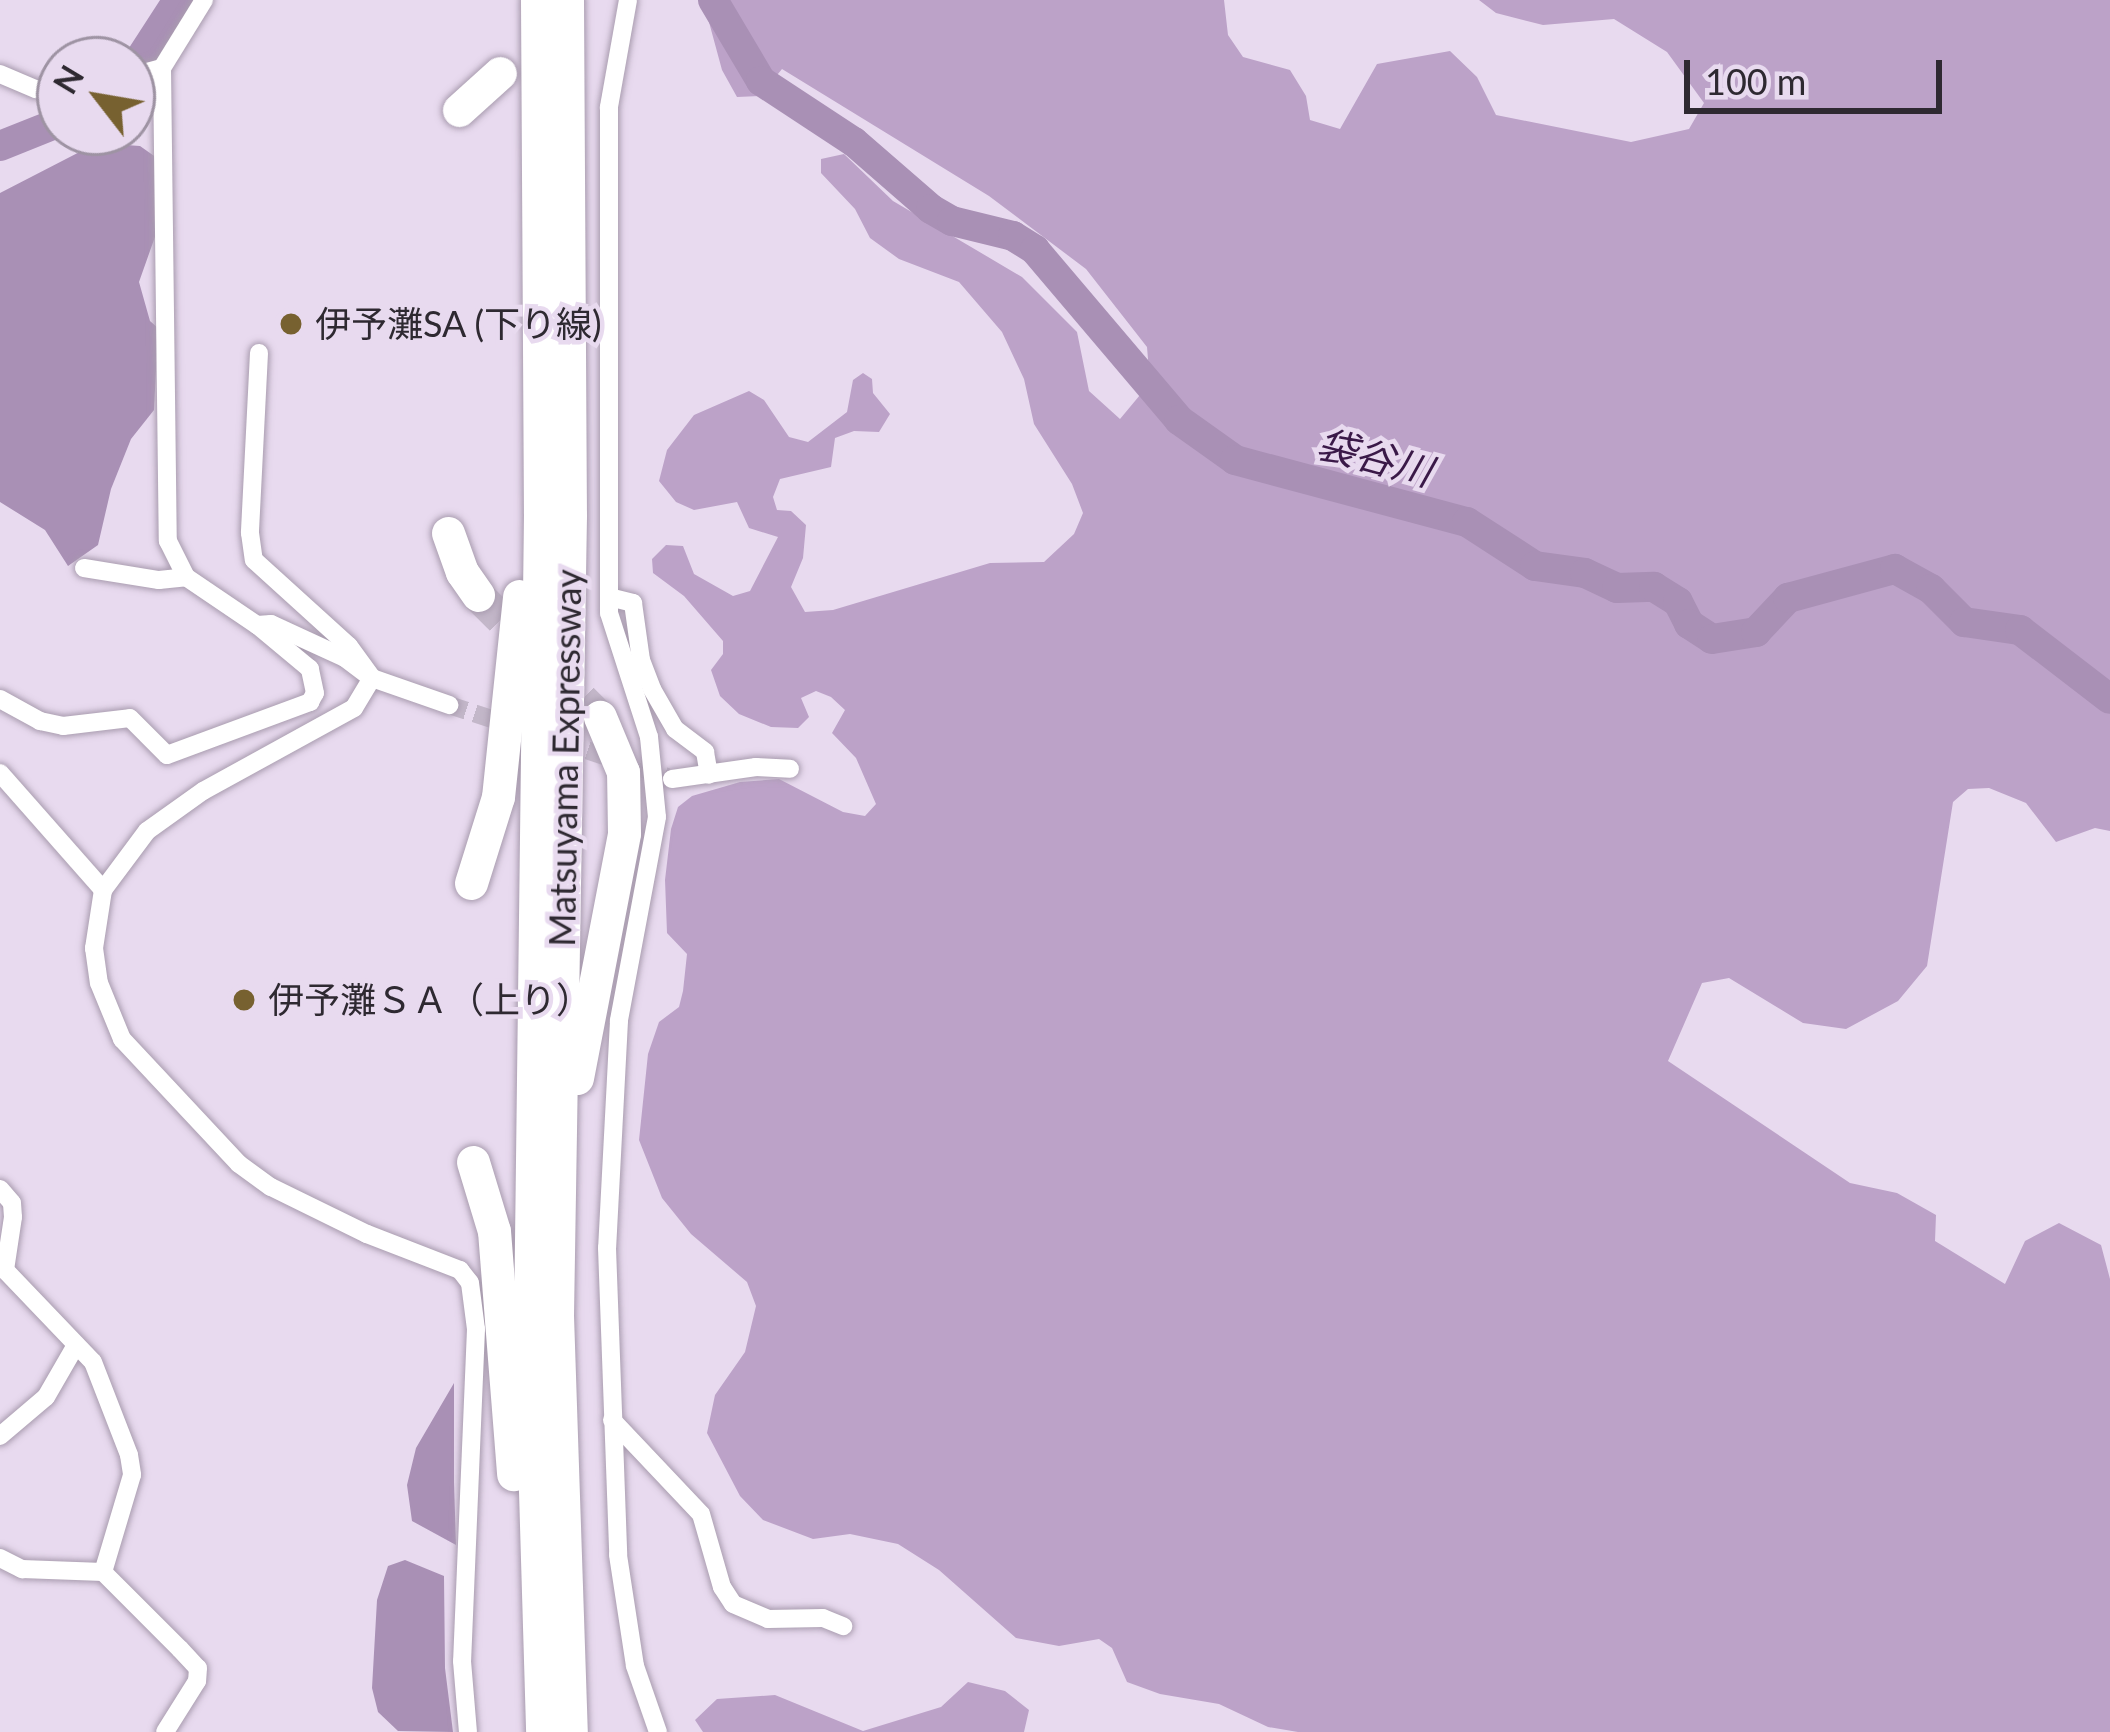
<!DOCTYPE html>
<meta charset="utf-8">
<style>
body{margin:0}
#map{position:relative;width:2110px;height:1732px;overflow:hidden;background:#e8daef;font-family:Lato,"Noto Sans JP",sans-serif}
div>[style]{position:absolute}
.forest>*{inset:0;background:#bca2c8}
.water>*{inset:0;background:#a990b5}
.river>*{height:30px;margin:-15px;padding:0 15px;transform-origin:15px;border-radius:15px;background:#a990b5}
.street-tunnel>*{height:18px;margin-top:-9px;transform-origin:0;background:repeating-linear-gradient(90deg,#c3b7c9 0 18px,transparent 0 27px)}
.highway-tunnel>*{height:33px;margin-top:-16.5px;transform-origin:0;background:repeating-linear-gradient(90deg,#c3b7c9 0 33px,transparent 0 49px)}
.roads{filter:drop-shadow(0 0 3px #a99caf) drop-shadow(0 0 3px #a99caf)}
.street>*{height:18px;margin:-9px;padding:0 9px;transform-origin:9px;border-radius:9px;background:#fff}
.highway>*{height:33px;margin:-16.5px;padding:0 16.5px;transform-origin:16.5px;border-radius:16.5px;background:#fff}
.dots>*{width:33px;height:33px;translate:-50% -50%;box-sizing:border-box;border:6px solid #e8daef;border-radius:50%}
span{translate:-50% -50%;white-space:nowrap;text-align:center;line-height:1.15;-webkit-text-stroke:9px #e8daef;paint-order:stroke}
.poi-label{font-size:36px;color:#2e2931}
.left{translate:0 -50%;text-align:left}
.street-label{font-size:36px;color:#2e2931}
.water-label{font-size:39px;color:#3a1948;font-style:italic}
.north{position:absolute;left:36px;top:36px;width:120px;height:120px;box-sizing:border-box;background:#e8daef;border:3px solid #9e93a3;border-radius:50%;rotate:301deg;font-size:33px;font-weight:700;line-height:48px;text-align:center;color:#2e2931}
.north::after{content:'';display:block;margin:auto;width:42px;height:54px;background:#776130;clip-path:polygon(50% 0,100% 100%,50% 72%,0 100%)}
.scale{position:absolute;left:1684px;top:60px;width:258px;height:54px;box-sizing:border-box;border:6px solid #2e2931;border-top:0;padding-left:15px;font-size:36px;line-height:42px;white-space:nowrap;color:#2e2931;-webkit-text-stroke:9px #e8daef;paint-order:stroke}
</style>
<div id="map">
<div class="forest">
<i style="clip-path:polygon(703px 0,1224px 0,1228px 35px,1243px 57px,1290px 70px,1306px 96px,1310px 120px,1340px 129px,1377px 64px,1450px 51px,1477px 77px,1496px 115px,1631px 142px,1689px 129px,1704px 103px,1667px 52px,1614px 19px,1543px 25px,1496px 13px,1479px 0,2110px 0,2110px 831px,2095px 828px,2056px 842px,2026px 803px,1989px 788px,1968px 789px,1953px 802px,1927px 966px,1898px 1001px,1846px 1029px,1803px 1023px,1729px 978px,1702px 983px,1668px 1061px,1850px 1183px,1897px 1193px,1936px 1215px,1935px 1241px,2005px 1284px,2025px 1241px,2059px 1223px,2101px 1245px,2110px 1279px,2110px 1732px,1298px 1732px,1268px 1727px,1219px 1704px,1160px 1694px,1127px 1682px,1112px 1648px,1099px 1639px,1059px 1646px,1016px 1638px,939px 1570px,898px 1544px,850px 1534px,813px 1539px,763px 1520px,740px 1496px,707px 1433px,715px 1395px,745px 1352px,756px 1306px,747px 1282px,691px 1234px,662px 1198px,639px 1140px,648px 1054px,659px 1022px,679px 1007px,683px 991px,687px 954px,667px 933px,665px 880px,671px 829px,678px 807px,692px 796px,740px 782px,779px 779px,843px 812px,865px 816px,876px 804px,856px 758px,832px 733px,845px 710px,831px 697px,816px 691px,801px 698px,809px 717px,798px 728px,771px 727px,739px 714px,720px 696px,711px 670px,723px 654px,723px 641px,684px 596px,653px 573px,652px 559px,666px 545px,683px 546px,694px 574px,733px 596px,750px 591px,778px 537px,749px 528px,737px 502px,694px 510px,676px 502px,659px 481px,667px 450px,694px 415px,749px 391px,764px 400px,789px 437px,808px 442px,847px 412px,853px 380px,863px 373px,872px 379px,873px 393px,890px 414px,879px 432px,854px 431px,835px 438px,831px 467px,780px 479px,773px 497px,777px 510px,791px 511px,806px 525px,803px 558px,791px 587px,805px 612px,833px 610px,990px 563px,1044px 562px,1074px 534px,1083px 513px,1072px 484px,1034px 424px,1024px 379px,1002px 332px,959px 282px,899px 259px,870px 238px,855px 209px,821px 173px,821px 159px,844px 154px,893px 201px,1022px 277px,1077px 332px,1089px 391px,1120px 419px,1150px 383px,1147px 347px,1086px 269px,989px 196px,782px 69px,760px 96px,737px 97px,722px 70px)"></i>
<i style="clip-path:polygon(968px 1682px,1005px 1691px,1029px 1710px,1024px 1732px,703px 1732px,695px 1720px,717px 1699px,775px 1695px,863px 1731px,941px 1707px)"></i>
</div>
<div class="water">
<i style="clip-path:polygon(97px 143px,140px 146px,157px 158px,156px 234px,139px 282px,150px 321px,158px 328px,154px 410px,131px 439px,111px 489px,98px 545px,68px 566px,45px 530px,0 502px,0 193px)"></i>
<i style="clip-path:polygon(454px 1383px,454px 1482px,456px 1545px,412px 1521px,407px 1485px,416px 1448px)"></i>
<i style="clip-path:polygon(405px 1560px,444px 1576px,445px 1668px,453px 1732px,398px 1731px,378px 1712px,372px 1688px,377px 1600px,388px 1566px)"></i>
</div>
<div class="river">
<i style="left:713px;top:0;width:94px;rotate:59.3deg"></i>
<i style="left:761px;top:81px;width:111px;rotate:33.3deg"></i>
<i style="left:854px;top:142px;width:102px;rotate:41deg"></i>
<i style="left:931px;top:209px;width:24px;rotate:30deg"></i>
<i style="left:952px;top:221px;width:63px;rotate:13.8deg"></i>
<i style="left:1013px;top:236px;width:26px;rotate:32deg"></i>
<i style="left:1035px;top:250px;width:223px;rotate:49.7deg"></i>
<i style="left:1179px;top:420px;width:69px;rotate:35.5deg"></i>
<i style="left:1235px;top:460px;width:240px;rotate:15deg"></i>
<i style="left:1467px;top:522px;width:81px;rotate:32.9deg"></i>
<i style="left:1535px;top:566px;width:50px;rotate:8deg"></i>
<i style="left:1585px;top:573px;width:35px;rotate:25deg"></i>
<i style="left:1617px;top:588px;width:37px;rotate:-2deg"></i>
<i style="left:1654px;top:587px;width:28px;rotate:32deg"></i>
<i style="left:1678px;top:602px;width:25px;rotate:63deg"></i>
<i style="left:1689px;top:624px;width:27px;rotate:33deg"></i>
<i style="left:1712px;top:639px;width:45px;rotate:-9deg"></i>
<i style="left:1756px;top:632px;width:47px;rotate:-46.7deg"></i>
<i style="left:1788px;top:598px;width:111px;rotate:-15.2deg"></i>
<i style="left:1895px;top:569px;width:41px;rotate:29.1deg"></i>
<i style="left:1931px;top:589px;width:47px;rotate:45deg"></i>
<i style="left:1964px;top:622px;width:57px;rotate:8.1deg"></i>
<i style="left:2020px;top:630px;width:113px;rotate:37.5deg"></i>
<i style="left:132px;top:71px;width:85px;rotate:-57.1deg"></i>
<i style="left:0;top:146px;width:65px;rotate:-21.8deg"></i>
</div>
<div class="street-tunnel">
<i style="left:449px;top:705px;width:67px;rotate:18.2deg"></i>
<i style="left:562px;top:742px;width:111px;rotate:18.4deg"></i>
</div>
<div class="highway-tunnel">
<i style="left:478px;top:595px;width:173px;rotate:45deg"></i>
</div>
<div class="roads">
<div class="street">
<i style="left:628px;top:0;width:109px;rotate:100.1deg"></i>
<i style="left:609px;top:107px;width:506px;rotate:90deg"></i>
<i style="left:609px;top:613px;width:130px;rotate:72.1deg"></i>
<i style="left:649px;top:737px;width:80px;rotate:84.3deg"></i>
<i style="left:657px;top:817px;width:208px;rotate:100.6deg"></i>
<i style="left:619px;top:1021px;width:227px;rotate:93deg"></i>
<i style="left:607px;top:1248px;width:307px;rotate:87.9deg"></i>
<i style="left:618px;top:1555px;width:112px;rotate:81.3deg"></i>
<i style="left:635px;top:1666px;width:70px;rotate:70.8deg"></i>
<i style="left:162px;top:68px;width:80px;rotate:-58.3deg"></i>
<i style="left:0;top:74px;width:39px;rotate:23deg"></i>
<i style="left:36px;top:89px;width:24px"></i>
<i style="left:132px;top:76px;width:31px;rotate:-15deg"></i>
<i style="left:162px;top:68px;width:473px;rotate:89.3deg"></i>
<i style="left:168px;top:541px;width:40px;rotate:63.4deg"></i>
<i style="left:186px;top:577px;width:86px;rotate:34.1deg"></i>
<i style="left:259px;top:353px;width:180px;rotate:92.9deg"></i>
<i style="left:250px;top:533px;width:27px;rotate:82deg"></i>
<i style="left:254px;top:560px;width:128px;rotate:42.2deg"></i>
<i style="left:349px;top:646px;width:39px;rotate:54deg"></i>
<i style="left:372px;top:678px;width:35px;rotate:121deg"></i>
<i style="left:354px;top:708px;width:172px;rotate:151.2deg"></i>
<i style="left:203px;top:791px;width:69px;rotate:144.5deg"></i>
<i style="left:147px;top:831px;width:74px;rotate:126.7deg"></i>
<i style="left:103px;top:890px;width:59px;rotate:98.8deg"></i>
<i style="left:94px;top:948px;width:35px;rotate:82deg"></i>
<i style="left:99px;top:983px;width:61px;rotate:67.7deg"></i>
<i style="left:122px;top:1039px;width:171px;rotate:46.9deg"></i>
<i style="left:239px;top:1164px;width:39px;rotate:36deg"></i>
<i style="left:271px;top:1187px;width:107px;rotate:26.1deg"></i>
<i style="left:367px;top:1234px;width:100px;rotate:21.2deg"></i>
<i style="left:460px;top:1270px;width:16px;rotate:52deg"></i>
<i style="left:470px;top:1283px;width:46px;rotate:82.6deg"></i>
<i style="left:476px;top:1329px;width:332px;rotate:92.4deg"></i>
<i style="left:462px;top:1661px;width:71px;rotate:85.2deg"></i>
<i style="left:84px;top:568px;width:76px;rotate:9.1deg"></i>
<i style="left:159px;top:580px;width:27px;rotate:-6deg"></i>
<i style="left:609px;top:597px;width:25px;rotate:14deg"></i>
<i style="left:633px;top:603px;width:58px;rotate:82deg"></i>
<i style="left:641px;top:660px;width:31px;rotate:69deg"></i>
<i style="left:652px;top:689px;width:46px;rotate:60.1deg"></i>
<i style="left:675px;top:729px;width:38px;rotate:37deg"></i>
<i style="left:705px;top:752px;width:23px;rotate:80deg"></i>
<i style="left:0;top:699px;width:46px;rotate:28.8deg"></i>
<i style="left:40px;top:721px;width:24px;rotate:12deg"></i>
<i style="left:63px;top:726px;width:67px;rotate:-6.8deg"></i>
<i style="left:130px;top:718px;width:52px;rotate:45deg"></i>
<i style="left:167px;top:755px;width:153px;rotate:-20.3deg"></i>
<i style="left:310px;top:702px;width:10px;rotate:-61deg"></i>
<i style="left:315px;top:693px;width:25px;rotate:-102deg"></i>
<i style="left:310px;top:669px;width:69px;rotate:-140.3deg"></i>
<i style="left:257px;top:625px;width:14px;rotate:-4deg"></i>
<i style="left:271px;top:624px;width:81px;rotate:24.7deg"></i>
<i style="left:345px;top:658px;width:34px;rotate:37deg"></i>
<i style="left:372px;top:678px;width:82px;rotate:19.3deg"></i>
<i style="left:0;top:773px;width:156px;rotate:48.6deg"></i>
<i style="left:672px;top:779px;width:85px;rotate:-8.1deg"></i>
<i style="left:756px;top:767px;width:34px;rotate:3deg"></i>
<i style="left:0;top:1189px;width:18px;rotate:49deg"></i>
<i style="left:12px;top:1203px;width:14px;rotate:86deg"></i>
<i style="left:13px;top:1217px;width:54px;rotate:98.6deg"></i>
<i style="left:5px;top:1270px;width:127px;rotate:46.3deg"></i>
<i style="left:93px;top:1362px;width:100px;rotate:68.8deg"></i>
<i style="left:129px;top:1455px;width:20px;rotate:81deg"></i>
<i style="left:132px;top:1475px;width:101px;rotate:106.6deg"></i>
<i style="left:612px;top:1420px;width:129px;rotate:46.6deg"></i>
<i style="left:701px;top:1514px;width:76px;rotate:74deg"></i>
<i style="left:722px;top:1587px;width:20px;rotate:57deg"></i>
<i style="left:733px;top:1604px;width:38px;rotate:23deg"></i>
<i style="left:768px;top:1619px;width:55px;rotate:-1deg"></i>
<i style="left:823px;top:1618px;width:22px;rotate:22deg"></i>
<i style="left:0;top:1436px;width:60px;rotate:-40.3deg"></i>
<i style="left:46px;top:1397px;width:60px;rotate:-60deg"></i>
<i style="left:0;top:1558px;width:25px;rotate:27deg"></i>
<i style="left:22px;top:1569px;width:81px;rotate:2.1deg"></i>
<i style="left:103px;top:1572px;width:109px;rotate:45deg"></i>
<i style="left:180px;top:1649px;width:26px;rotate:47deg"></i>
<i style="left:198px;top:1668px;width:13px;rotate:94deg"></i>
<i style="left:197px;top:1681px;width:60px;rotate:122.1deg"></i>
</div>
<div class="highway">
<i style="left:537px;top:0;width:514px;rotate:89.67deg"></i>
<i style="left:540px;top:514px;width:809px;rotate:90.71deg"></i>
<i style="left:530px;top:1323px;width:409px;rotate:88.3deg"></i>
<i style="left:567px;top:0;width:515px;rotate:89.67deg"></i>
<i style="left:570px;top:515px;width:800px;rotate:90.93deg"></i>
<i style="left:557px;top:1315px;width:417px;rotate:88.1deg"></i>
<i style="left:459px;top:110px;width:55px;rotate:-42.1deg"></i>
<i style="left:448px;top:533px;width:41px;rotate:70.3deg"></i>
<i style="left:462px;top:572px;width:28px;rotate:55deg"></i>
<i style="left:471px;top:883px;width:90px;rotate:-72.6deg"></i>
<i style="left:498px;top:797px;width:202px;rotate:-84deg"></i>
<i style="left:577px;top:1078px;width:249px;rotate:-79.1deg"></i>
<i style="left:624px;top:833px;width:61px;rotate:-90.9deg"></i>
<i style="left:623px;top:772px;width:60px;rotate:-112.7deg"></i>
<i style="left:473px;top:1162px;width:72px;rotate:73.1deg"></i>
<i style="left:494px;top:1231px;width:244px;rotate:85.5deg"></i>
</div>
</div>
<div class="dots">
<i style="left:291px;top:324px;background:#776130"></i>
<i style="left:244px;top:1000px;background:#776130"></i>
</div>
<div class="poi-label">
<span class="left" style="left:315px;top:324px">伊予灘SA (下り線)</span>
<span class="left" style="left:268px;top:1000px">伊予灘ＳＡ（上り）</span>
</div>
<div class="street-label">
<span style="left:565px;top:758px;rotate:-89deg">Matsuyama Expressway</span>
</div>
<div class="water-label">
<span style="left:1375px;top:457px;rotate:15deg">袋谷川</span>
</div>
<div class="north">N</div>
<div class="scale">100 m</div>
</div>
